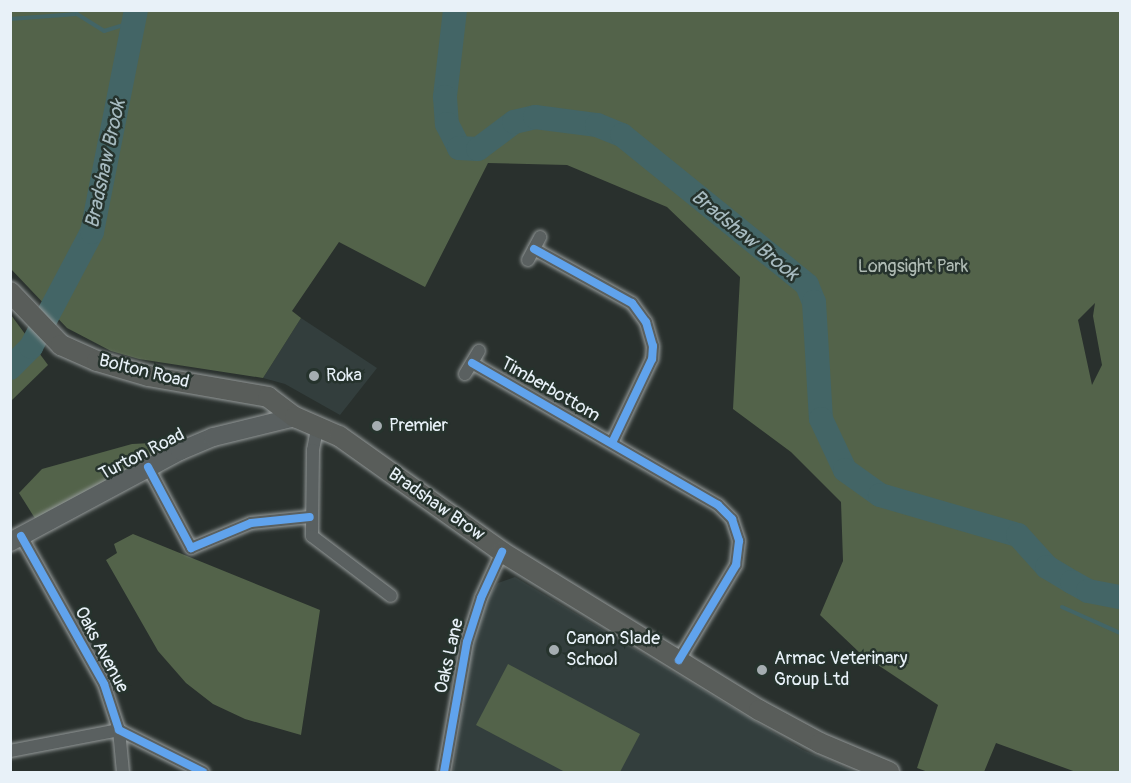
<!DOCTYPE html>
<style>
body{margin:0}
#map{position:relative;width:1131px;height:783px;overflow:hidden;background:#29302d;font-family:Pangolin,sans-serif}
div>[style]{position:absolute}
.built>*{inset:0;background:#333e3d}
.green>*{inset:0;background:#53634a}
.stream>*{height:4px;margin:-2px;padding:0 2px;transform-origin:2px;border-radius:2px;background:#436566}
.river>*{height:24px;margin:-12px;padding:0 12px;transform-origin:12px;border-radius:12px;background:#436566}
.roads{filter:drop-shadow(0 0 2px #959a9a) drop-shadow(0 0 2px #959a9a)}
.minor>*{height:12px;margin:-6px;padding:0 6px;transform-origin:6px;border-radius:6px;background:#5a6060}
.secondary>*{height:18px;margin:-9px;padding:0 9px;transform-origin:9px;border-radius:9px;background:#5a6060}
.primary>*{height:20px;margin:-10px;padding:0 10px;transform-origin:10px;border-radius:10px;background:#595d5a}
.cycleway>*{height:8px;margin:-4px;padding:0 4px;transform-origin:4px;border-radius:4px;background:#60a3ed}
.dots>*{width:16px;height:16px;translate:-50% -50%;box-sizing:border-box;border:3px solid #26332d;border-radius:50%}
span{translate:-50% -50%;white-space:nowrap;text-align:center;line-height:1.15;-webkit-text-stroke:5px #26332d;paint-order:stroke}
.park-label{font-size:18px;color:#afbbb4}
.street-label{font-size:18px;color:#e8f1f8}
.poi-label{font-size:18px;color:#e8f1f8}
.left{translate:0 -50%;text-align:left}
.water-label{font-size:20px;color:#a7bbc0;font-style:italic}
.frame{position:absolute;inset:0;border:12px solid #e8f1f8;pointer-events:none}
</style>
<div id="map">
<div class="built">
<i style="clip-path:polygon(301px 318px,377px 368px,340px 415px,285px 384px,263px 378px)"></i>
<i style="clip-path:polygon(515px 577px,803px 750px,856px 772px,453px 772px,475px 625px,485px 601px,498px 583px)"></i>
</div>
<div class="green">
<i style="clip-path:polygon(evenodd,10px 11px,1120px 11px,1120px 772px,1076px 772px,996px 743px,984px 772px,928px 772px,917px 768px,938px 705px,860px 653px,820px 615px,843px 561px,841px 502px,791px 452px,733px 409px,740px 277px,667px 207px,567px 165px,488px 163px,425px 287px,339px 242px,292px 311px,301px 318px,263px 378px,139px 359px,111px 351px,67px 328px,11px 269px,10px 11px,1095px 303px,1093px 316px,1102px 365px,1092px 385px,1078px 320px,1095px 303px)"></i>
<i style="clip-path:polygon(11px 315px,48px 365px,11px 401px,10px 401px)"></i>
<i style="clip-path:polygon(152px 443px,160px 452px,36px 520px,19px 493px,42px 469px,132px 444px)"></i>
<i style="clip-path:polygon(133px 534px,320px 610px,301px 735px,245px 719px,213px 704px,186px 683px,158px 651px,106px 560px,117px 553px,114px 544px)"></i>
<i style="clip-path:polygon(508px 664px,640px 734px,620px 772px,565px 772px,476px 725px)"></i>
</div>
<div class="stream">
<i style="left:10px;top:19px;width:67px;rotate:-4.3deg"></i>
<i style="left:77px;top:14px;width:32px;rotate:32deg"></i>
<i style="left:104px;top:31px;width:31px;rotate:-17deg"></i>
<i style="left:1062px;top:607px;width:64px;rotate:24.1deg"></i>
</div>
<div class="river">
<i style="left:455px;top:10px;width:88px;rotate:96.6deg"></i>
<i style="left:445px;top:97px;width:27px;rotate:86deg"></i>
<i style="left:447px;top:124px;width:27px;rotate:63deg"></i>
<i style="left:459px;top:148px;width:19px;rotate:3deg"></i>
<i style="left:478px;top:149px;width:45px;rotate:-36.9deg"></i>
<i style="left:514px;top:122px;width:22px;rotate:-13deg"></i>
<i style="left:535px;top:117px;width:63px;rotate:7.4deg"></i>
<i style="left:597px;top:125px;width:27px;rotate:22deg"></i>
<i style="left:622px;top:135px;width:238px;rotate:39deg"></i>
<i style="left:807px;top:285px;width:18px;rotate:68deg"></i>
<i style="left:814px;top:302px;width:117px;rotate:86.6deg"></i>
<i style="left:821px;top:419px;width:56px;rotate:64.8deg"></i>
<i style="left:845px;top:470px;width:43px;rotate:35.5deg"></i>
<i style="left:880px;top:495px;width:144px;rotate:16.2deg"></i>
<i style="left:1018px;top:535px;width:43px;rotate:47.8deg"></i>
<i style="left:1047px;top:567px;width:29px;rotate:31deg"></i>
<i style="left:1072px;top:582px;width:18px;rotate:29deg"></i>
<i style="left:1088px;top:591px;width:33px;rotate:11deg"></i>
<i style="left:10px;top:368px;width:30px;rotate:-45deg"></i>
<i style="left:31px;top:347px;width:130px;rotate:-62.1deg"></i>
<i style="left:92px;top:232px;width:226px;rotate:-78.8deg"></i>
</div>
<div class="roads">
<div class="minor">
<i style="left:534px;top:249px;width:112px;rotate:28.9deg"></i>
<i style="left:632px;top:303px;width:24px;rotate:54deg"></i>
<i style="left:646px;top:322px;width:25px;rotate:74deg"></i>
<i style="left:653px;top:346px;width:13px;rotate:94deg"></i>
<i style="left:652px;top:359px;width:93px;rotate:115.5deg"></i>
<i style="left:528px;top:260px;width:26px;rotate:-62deg"></i>
<i style="left:472px;top:363px;width:284px;rotate:30deg"></i>
<i style="left:718px;top:505px;width:20px;rotate:45deg"></i>
<i style="left:732px;top:519px;width:23px;rotate:72deg"></i>
<i style="left:739px;top:541px;width:24px;rotate:97deg"></i>
<i style="left:736px;top:565px;width:111px;rotate:121deg"></i>
<i style="left:465px;top:374px;width:27px;rotate:-59deg"></i>
<i style="left:318px;top:424px;width:26px;rotate:101deg"></i>
<i style="left:313px;top:450px;width:86px;rotate:90.7deg"></i>
<i style="left:312px;top:536px;width:99px;rotate:37.2deg"></i>
<i style="left:148px;top:467px;width:92px;rotate:62deg"></i>
<i style="left:191px;top:548px;width:65px;rotate:-22.6deg"></i>
<i style="left:251px;top:523px;width:59px;rotate:-5.8deg"></i>
<i style="left:21px;top:536px;width:170px;rotate:60.7deg"></i>
<i style="left:104px;top:684px;width:48px;rotate:71.9deg"></i>
<i style="left:119px;top:730px;width:94px;rotate:26.6deg"></i>
<i style="left:10px;top:751px;width:111px;rotate:-10.9deg"></i>
<i style="left:119px;top:730px;width:42px;rotate:84.6deg"></i>
<i style="left:444px;top:772px;width:132px;rotate:-80deg"></i>
<i style="left:467px;top:642px;width:46px;rotate:-72.3deg"></i>
<i style="left:481px;top:598px;width:51px;rotate:-65.5deg"></i>
</div>
<div class="secondary">
<i style="left:10px;top:542px;width:193px;rotate:-28.2deg"></i>
<i style="left:180px;top:451px;width:36px;rotate:-23deg"></i>
<i style="left:213px;top:437px;width:84px;rotate:-13.7deg"></i>
</div>
<div class="primary">
<i style="left:10px;top:292px;width:74px;rotate:46.1deg"></i>
<i style="left:61px;top:345px;width:39px;rotate:24deg"></i>
<i style="left:97px;top:361px;width:53px;rotate:16.4deg"></i>
<i style="left:148px;top:376px;width:122px;rotate:9.9deg"></i>
<i style="left:268px;top:397px;width:34px;rotate:37deg"></i>
<i style="left:295px;top:417px;width:48px;rotate:23.4deg"></i>
<i style="left:339px;top:436px;width:200px;rotate:35.4deg"></i>
<i style="left:502px;top:552px;width:302px;rotate:31.6deg"></i>
<i style="left:759px;top:710px;width:69px;rotate:28.4deg"></i>
<i style="left:820px;top:743px;width:75px;rotate:22.8deg"></i>
</div>
</div>
<div class="cycleway">
<i style="left:534px;top:249px;width:112px;rotate:28.9deg"></i>
<i style="left:632px;top:303px;width:24px;rotate:54deg"></i>
<i style="left:646px;top:322px;width:25px;rotate:74deg"></i>
<i style="left:653px;top:346px;width:13px;rotate:94deg"></i>
<i style="left:652px;top:359px;width:93px;rotate:115.5deg"></i>
<i style="left:472px;top:363px;width:284px;rotate:30deg"></i>
<i style="left:718px;top:505px;width:20px;rotate:45deg"></i>
<i style="left:732px;top:519px;width:23px;rotate:72deg"></i>
<i style="left:739px;top:541px;width:24px;rotate:97deg"></i>
<i style="left:736px;top:565px;width:111px;rotate:121deg"></i>
<i style="left:148px;top:467px;width:92px;rotate:62deg"></i>
<i style="left:191px;top:548px;width:65px;rotate:-22.6deg"></i>
<i style="left:251px;top:523px;width:59px;rotate:-5.8deg"></i>
<i style="left:21px;top:536px;width:170px;rotate:60.7deg"></i>
<i style="left:104px;top:684px;width:48px;rotate:71.9deg"></i>
<i style="left:119px;top:730px;width:94px;rotate:26.6deg"></i>
<i style="left:444px;top:772px;width:132px;rotate:-80deg"></i>
<i style="left:467px;top:642px;width:46px;rotate:-72.3deg"></i>
<i style="left:481px;top:598px;width:51px;rotate:-65.5deg"></i>
</div>
<div class="dots">
<i style="left:314px;top:376px;background:#a5adb1"></i>
<i style="left:377px;top:426px;background:#a5adb1"></i>
<i style="left:554px;top:650px;background:#a5adb1"></i>
<i style="left:762px;top:670px;background:#a5adb1"></i>
</div>
<div class="park-label">
<span style="left:913px;top:267px">Longsight Park</span>
</div>
<div class="street-label">
<span style="left:144px;top:372px;rotate:14deg">Bolton Road</span>
<span style="left:550px;top:390px;rotate:30deg">Timberbottom</span>
<span style="left:142px;top:455px;rotate:-27deg">Turton Road</span>
<span style="left:436px;top:505px;rotate:35deg">Bradshaw Brow</span>
<span style="left:101px;top:650px;rotate:62deg">Oaks Avenue</span>
<span style="left:450px;top:656px;rotate:-77deg">Oaks Lane</span>
</div>
<div class="poi-label">
<span class="left" style="left:326px;top:376px">Roka</span>
<span class="left" style="left:389px;top:426px">Premier</span>
<span class="left" style="left:566px;top:650px">Canon Slade<br>School</span>
<span class="left" style="left:774px;top:670px">Armac Veterinary<br>Group Ltd</span>
</div>
<div class="water-label">
<span style="left:105px;top:164px;rotate:-78deg">Bradshaw Brook</span>
<span style="left:745px;top:235px;rotate:39deg">Bradshaw Brook</span>
</div>
<div class="frame"></div>
</div>
